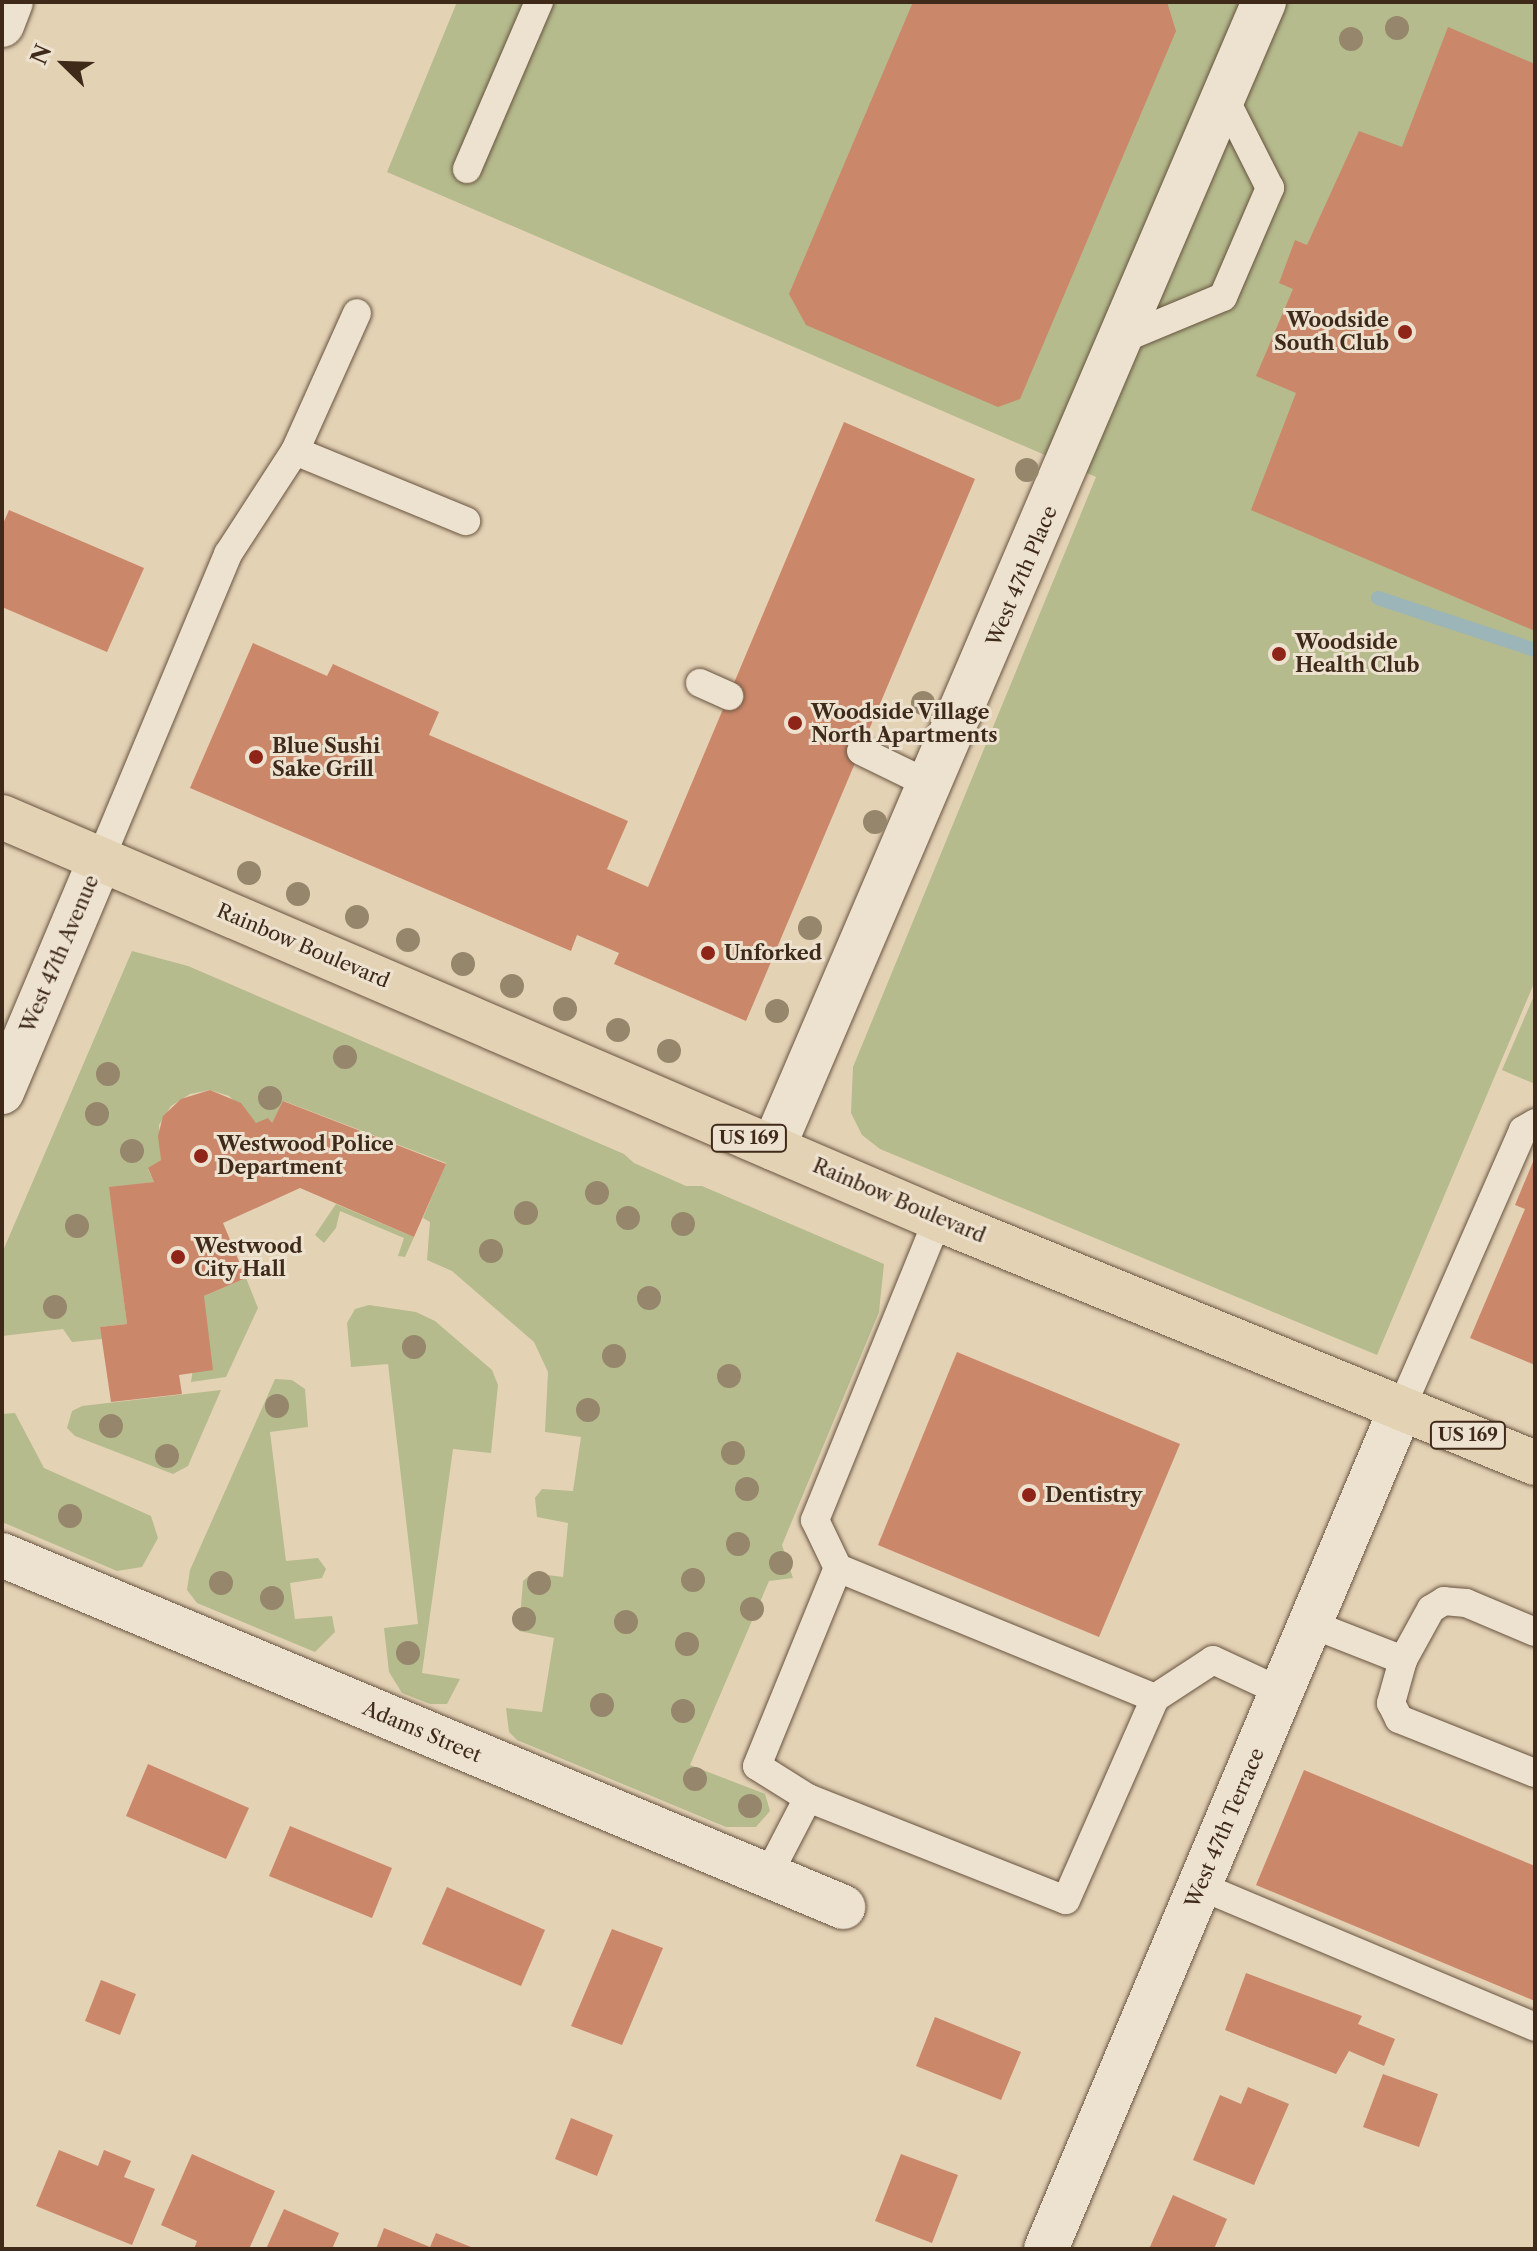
<!DOCTYPE html>
<style>
body{margin:0}
#map{position:relative;width:1537px;height:2251px;overflow:hidden;background:#e4d2b5;font-family:"Libre Caslon Text",serif}
div>[style]{position:absolute}
.green>*{inset:0;background:#b5bb8d}
.stream>*{height:14px;margin:-7px;padding:0 7px;transform-origin:7px;border-radius:7px;background:#9bb5b9}
.building>*{inset:0;background:#cb876a}
.roads{filter:drop-shadow(0 0 2px #685440) drop-shadow(0 0 2px #685440)}
.service>*{height:28px;margin:-14px;padding:0 14px;transform-origin:14px;border-radius:14px;background:#ede2cf}
.minor>*{height:44px;margin:-22px;padding:0 22px;transform-origin:22px;border-radius:22px;background:#ede2cf}
.tertiary>*{height:44px;margin:-22px;padding:0 22px;transform-origin:22px;border-radius:22px;background:#ede2cf}
.primary>*{height:44px;margin:-22px;padding:0 22px;transform-origin:22px;border-radius:22px;background:#e4d2b5}
.trees>*{width:24px;height:24px;margin:-12px;border-radius:50%;background:#96866c}
.dots>*{width:22px;height:22px;translate:-50% -50%;box-sizing:border-box;border:4px solid #ede2cf;border-radius:50%}
span{translate:-50% -50%;white-space:nowrap;text-align:center;line-height:1.15;-webkit-text-stroke:6px #ede2cf;paint-order:stroke}
.shield-label span{padding:2px 6px;background:#ede2cf;border:2px solid;border-radius:6px;-webkit-text-stroke-width:0}
.shield-label{font-size:18px;color:#3f2a19;font-weight:700}
.poi-label{font-size:20px;color:#3f2a19;font-weight:700}
.right{translate:-100% -50%;text-align:right}
.left{translate:0 -50%;text-align:left}
.street-label{font-size:20px;color:#3f2a19}
.frame{position:absolute;inset:0;border:4px solid #3f2a19;pointer-events:none}
.north{position:absolute;left:24px;top:24px;width:80px;height:80px;-webkit-text-stroke:6px #ede2cf;paint-order:stroke;rotate:293deg;font-size:22px;font-weight:700;line-height:32px;text-align:center;color:#3f2a19}
.north::after{content:'';display:block;margin:auto;width:28px;height:36px;background:#3f2a19;clip-path:polygon(50% 0,100% 100%,50% 72%,0 100%)}
</style>
<div id="map">
<div class="green">
<i style="clip-path:polygon(457px 2px,1535px 2px,1535px 981px,1377px 1355px,880px 1149px,862px 1135px,851px 1113px,853px 1067px,1096px 477px,387px 172px)"></i>
<i style="clip-path:polygon(132px 951px,188px 966px,624px 1154px,634px 1163px,686px 1186px,702px 1186px,884px 1264px,879px 1312px,782px 1545px,793px 1578px,769px 1581px,690px 1765px,765px 1794px,770px 1811px,756px 1827px,726px 1827px,517px 1740px,509px 1732px,506px 1708px,542px 1712px,554px 1638px,519px 1631px,523px 1581px,532px 1573px,563px 1577px,568px 1523px,537px 1517px,535px 1498px,542px 1489px,573px 1491px,581px 1437px,545px 1432px,548px 1372px,534px 1342px,452px 1271px,427px 1260px,430px 1222px,423px 1218px,446px 1163px,284px 1101px,272px 1123px,256px 1123px,229px 1096px,210px 1090px,190px 1094px,171px 1106px,159px 1125px,161px 1160px,148px 1169px,154px 1182px,110px 1188px,127px 1324px,100px 1327px,102px 1339px,72px 1342px,63px 1329px,2px 1336px,2px 1253px)"></i>
<i style="clip-path:polygon(1533px 998px,1535px 998px,1535px 1084px,1502px 1070px)"></i>
<i style="clip-path:polygon(336px 1204px,414px 1237px,405px 1257px,398px 1256px,404px 1238px,340px 1211px,336px 1228px,324px 1243px,315px 1235px)"></i>
<i style="clip-path:polygon(246px 1278px,258px 1308px,226px 1377px,191px 1382px,204px 1296px)"></i>
<i style="clip-path:polygon(369px 1305px,416px 1312px,435px 1321px,492px 1370px,498px 1385px,491px 1453px,453px 1449px,422px 1673px,460px 1679px,447px 1704px,430px 1704px,402px 1693px,389px 1672px,384px 1628px,418px 1624px,388px 1364px,351px 1367px,347px 1323px,355px 1309px)"></i>
<i style="clip-path:polygon(275px 1379px,292px 1380px,305px 1389px,308px 1427px,270px 1432px,286px 1561px,318px 1558px,326px 1569px,322px 1578px,290px 1583px,295px 1619px,332px 1616px,335px 1632px,315px 1652px,197px 1603px,187px 1590px,190px 1570px)"></i>
<i style="clip-path:polygon(221px 1390px,188px 1466px,173px 1474px,75px 1436px,67px 1428px,72px 1411px,82px 1406px)"></i>
<i style="clip-path:polygon(15px 1413px,44px 1468px,151px 1516px,158px 1538px,142px 1567px,117px 1571px,2px 1522px,2px 1414px)"></i>
</div>
<div class="stream">
<i style="left:1378px;top:598px;width:165px;rotate:18.3deg"></i>
</div>
<div class="building">
<i style="clip-path:polygon(913px 2px,1167px 2px,1176px 31px,1020px 399px,998px 407px,806px 325px,789px 294px)"></i>
<i style="clip-path:polygon(1448px 27px,1535px 64px,1535px 631px,1251px 510px,1296px 393px,1256px 376px,1293px 289px,1279px 283px,1295px 240px,1307px 245px,1359px 131px,1402px 147px)"></i>
<i style="clip-path:polygon(844px 422px,975px 479px,746px 1021px,614px 964px,619px 953px,577px 935px,571px 951px,190px 788px,253px 643px,327px 676px,333px 664px,439px 712px,429px 735px,628px 821px,607px 869px,648px 887px)"></i>
<i style="clip-path:polygon(9px 510px,144px 568px,107px 652px,2px 607px,2px 526px)"></i>
<i style="clip-path:polygon(210px 1090px,241px 1103px,256px 1123px,268px 1118px,272px 1123px,283px 1101px,446px 1164px,414px 1237px,300px 1188px,223px 1223px,246px 1278px,204px 1296px,213px 1370px,179px 1375px,182px 1394px,111px 1402px,100px 1327px,127px 1324px,109px 1187px,154px 1182px,148px 1168px,161px 1160px,158px 1136px,163px 1116px,181px 1099px)"></i>
<i style="clip-path:polygon(1535px 1157px,1535px 1365px,1470px 1338px,1525px 1209px,1515px 1205px)"></i>
<i style="clip-path:polygon(957px 1352px,1180px 1444px,1099px 1637px,878px 1545px)"></i>
<i style="clip-path:polygon(148px 1764px,249px 1808px,226px 1859px,126px 1816px)"></i>
<i style="clip-path:polygon(1304px 1770px,1535px 1866px,1535px 2001px,1256px 1885px)"></i>
<i style="clip-path:polygon(290px 1826px,392px 1868px,372px 1918px,269px 1876px)"></i>
<i style="clip-path:polygon(447px 1887px,545px 1930px,521px 1986px,422px 1944px)"></i>
<i style="clip-path:polygon(612px 1929px,663px 1948px,622px 2045px,571px 2026px)"></i>
<i style="clip-path:polygon(1246px 1973px,1362px 2016px,1358px 2024px,1395px 2039px,1384px 2066px,1349px 2051px,1336px 2074px,1225px 2030px)"></i>
<i style="clip-path:polygon(101px 1980px,136px 1994px,120px 2035px,85px 2021px)"></i>
<i style="clip-path:polygon(935px 2017px,1021px 2052px,1001px 2100px,916px 2066px)"></i>
<i style="clip-path:polygon(1383px 2074px,1438px 2094px,1419px 2147px,1363px 2127px)"></i>
<i style="clip-path:polygon(1248px 2087px,1289px 2104px,1254px 2185px,1193px 2160px,1220px 2095px,1241px 2104px)"></i>
<i style="clip-path:polygon(571px 2118px,613px 2135px,597px 2176px,555px 2159px)"></i>
<i style="clip-path:polygon(59px 2150px,98px 2166px,104px 2150px,131px 2161px,124px 2177px,155px 2189px,132px 2245px,36px 2206px)"></i>
<i style="clip-path:polygon(192px 2154px,275px 2191px,249px 2249px,194px 2249px,197px 2241px,161px 2225px)"></i>
<i style="clip-path:polygon(901px 2154px,958px 2175px,932px 2243px,875px 2221px)"></i>
<i style="clip-path:polygon(1173px 2195px,1227px 2219px,1214px 2249px,1149px 2249px)"></i>
<i style="clip-path:polygon(284px 2209px,339px 2233px,332px 2249px,266px 2249px)"></i>
<i style="clip-path:polygon(384px 2228px,430px 2247px,436px 2233px,476px 2249px,376px 2249px)"></i>
</div>
<div class="roads">
<div class="service">
<i style="left:467px;top:169px;width:182px;rotate:-66.7deg"></i>
<i style="left:1122px;top:339px;width:109px;rotate:-22.6deg"></i>
<i style="left:1223px;top:297px;width:119px;rotate:-66.7deg"></i>
<i style="left:1270px;top:188px;width:102px;rotate:-116.8deg"></i>
<i style="left:295px;top:451px;width:151px;rotate:-65.8deg"></i>
<i style="left:700px;top:683px;width:32px;rotate:24deg"></i>
<i style="left:861px;top:751px;width:78px;rotate:25.9deg"></i>
<i style="left:100px;top:860px;width:332px;rotate:-67.3deg"></i>
<i style="left:228px;top:554px;width:123px;rotate:-57deg"></i>
<i style="left:295px;top:451px;width:185px;rotate:22.3deg"></i>
<i style="left:1402px;top:1406px;width:301px;rotate:-66.3deg"></i>
<i style="left:1523px;top:1130px;width:14px;rotate:-30deg"></i>
<i style="left:838px;top:1568px;width:343px;rotate:22.3deg"></i>
<i style="left:1311px;top:1624px;width:99px;rotate:21.4deg"></i>
<i style="left:1535px;top:1632px;width:75px;rotate:-157.2deg"></i>
<i style="left:1466px;top:1603px;width:22px;rotate:-175deg"></i>
<i style="left:1444px;top:1601px;width:15px;rotate:148deg"></i>
<i style="left:1431px;top:1609px;width:58px;rotate:118.8deg"></i>
<i style="left:1403px;top:1660px;width:45px;rotate:105.6deg"></i>
<i style="left:1391px;top:1703px;width:18px;rotate:63deg"></i>
<i style="left:1399px;top:1719px;width:146px;rotate:21.7deg"></i>
<i style="left:808px;top:1798px;width:277px;rotate:21.6deg"></i>
<i style="left:1066px;top:1900px;width:221px;rotate:-66.2deg"></i>
<i style="left:1155px;top:1698px;width:69px;rotate:-33.2deg"></i>
<i style="left:1213px;top:1660px;width:76px;rotate:24.9deg"></i>
<i style="left:767px;top:1877px;width:89px;rotate:-62.6deg"></i>
<i style="left:808px;top:1798px;width:60px;rotate:-147.9deg"></i>
<i style="left:757px;top:1766px;width:214px;rotate:-67.8deg"></i>
<i style="left:838px;top:1568px;width:53px;rotate:-115.6deg"></i>
<i style="left:815px;top:1520px;width:325px;rotate:-67.8deg"></i>
<i style="left:1200px;top:1886px;width:363px;rotate:22.8deg"></i>
</div>
<div class="minor">
<i style="left:2px;top:25px;width:25px;rotate:-69deg"></i>
<i style="left:773px;top:1148px;width:1247px;rotate:-66.81deg"></i>
<i style="left:2px;top:1555px;width:912px;rotate:22.71deg"></i>
<i style="left:1046px;top:2249px;width:915px;rotate:-67.11deg"></i>
</div>
<div class="tertiary">
<i style="left:2px;top:1092px;width:252px;rotate:-67.1deg"></i>
</div>
<div class="primary">
<i style="left:2px;top:817px;width:1019px;rotate:23.24deg"></i>
<i style="left:938px;top:1219px;width:645px;rotate:22.23deg"></i>
</div>
</div>
<div class="trees">
<i style="left:1397px;top:28px"></i>
<i style="left:1351px;top:39px"></i>
<i style="left:1027px;top:470px"></i>
<i style="left:923px;top:703px"></i>
<i style="left:875px;top:822px"></i>
<i style="left:249px;top:873px"></i>
<i style="left:298px;top:894px"></i>
<i style="left:357px;top:917px"></i>
<i style="left:810px;top:928px"></i>
<i style="left:408px;top:940px"></i>
<i style="left:463px;top:964px"></i>
<i style="left:512px;top:986px"></i>
<i style="left:565px;top:1009px"></i>
<i style="left:777px;top:1011px"></i>
<i style="left:618px;top:1030px"></i>
<i style="left:669px;top:1051px"></i>
<i style="left:345px;top:1057px"></i>
<i style="left:108px;top:1074px"></i>
<i style="left:270px;top:1098px"></i>
<i style="left:97px;top:1114px"></i>
<i style="left:132px;top:1151px"></i>
<i style="left:597px;top:1193px"></i>
<i style="left:526px;top:1213px"></i>
<i style="left:628px;top:1218px"></i>
<i style="left:683px;top:1224px"></i>
<i style="left:77px;top:1226px"></i>
<i style="left:491px;top:1251px"></i>
<i style="left:649px;top:1298px"></i>
<i style="left:55px;top:1307px"></i>
<i style="left:414px;top:1347px"></i>
<i style="left:614px;top:1356px"></i>
<i style="left:729px;top:1376px"></i>
<i style="left:277px;top:1406px"></i>
<i style="left:588px;top:1410px"></i>
<i style="left:111px;top:1426px"></i>
<i style="left:733px;top:1453px"></i>
<i style="left:167px;top:1456px"></i>
<i style="left:747px;top:1489px"></i>
<i style="left:70px;top:1516px"></i>
<i style="left:738px;top:1544px"></i>
<i style="left:781px;top:1563px"></i>
<i style="left:693px;top:1580px"></i>
<i style="left:221px;top:1583px"></i>
<i style="left:539px;top:1583px"></i>
<i style="left:272px;top:1598px"></i>
<i style="left:752px;top:1609px"></i>
<i style="left:524px;top:1619px"></i>
<i style="left:626px;top:1622px"></i>
<i style="left:687px;top:1644px"></i>
<i style="left:408px;top:1653px"></i>
<i style="left:602px;top:1705px"></i>
<i style="left:683px;top:1711px"></i>
<i style="left:695px;top:1779px"></i>
<i style="left:750px;top:1806px"></i>
</div>
<div class="dots">
<i style="left:1405px;top:332px;background:#8f2418"></i>
<i style="left:1279px;top:654px;background:#8f2418"></i>
<i style="left:795px;top:723px;background:#8f2418"></i>
<i style="left:256px;top:757px;background:#8f2418"></i>
<i style="left:708px;top:953px;background:#8f2418"></i>
<i style="left:201px;top:1156px;background:#8f2418"></i>
<i style="left:178px;top:1257px;background:#8f2418"></i>
<i style="left:1029px;top:1495px;background:#8f2418"></i>
</div>
<div class="shield-label">
<span style="left:749px;top:1138px">US 169</span>
<span style="left:1468px;top:1435px">US 169</span>
</div>
<div class="poi-label">
<span class="right" style="left:1389px;top:332px">Woodside<br>South Club</span>
<span class="left" style="left:1295px;top:654px">Woodside<br>Health Club</span>
<span class="left" style="left:811px;top:724px">Woodside Village<br>North Apartments</span>
<span class="left" style="left:272px;top:758px">Blue Sushi<br>Sake Grill</span>
<span class="left" style="left:724px;top:953px">Unforked</span>
<span class="left" style="left:217px;top:1156px">Westwood Police<br>Department</span>
<span class="left" style="left:194px;top:1258px">Westwood<br>City Hall</span>
<span class="left" style="left:1045px;top:1495px">Dentistry</span>
</div>
<div class="street-label">
<span style="left:1022px;top:576px;rotate:-67deg">West 47th Place</span>
<span style="left:303px;top:946px;rotate:23deg">Rainbow Boulevard</span>
<span style="left:60px;top:954px;rotate:-67deg">West 47th Avenue</span>
<span style="left:899px;top:1201px;rotate:23deg">Rainbow Boulevard</span>
<span style="left:422px;top:1732px;rotate:23deg">Adams Street</span>
<span style="left:1225px;top:1828px;rotate:-67deg">West 47th Terrace</span>
</div>
<div class="frame"></div>
<div class="north">N</div>
</div>
